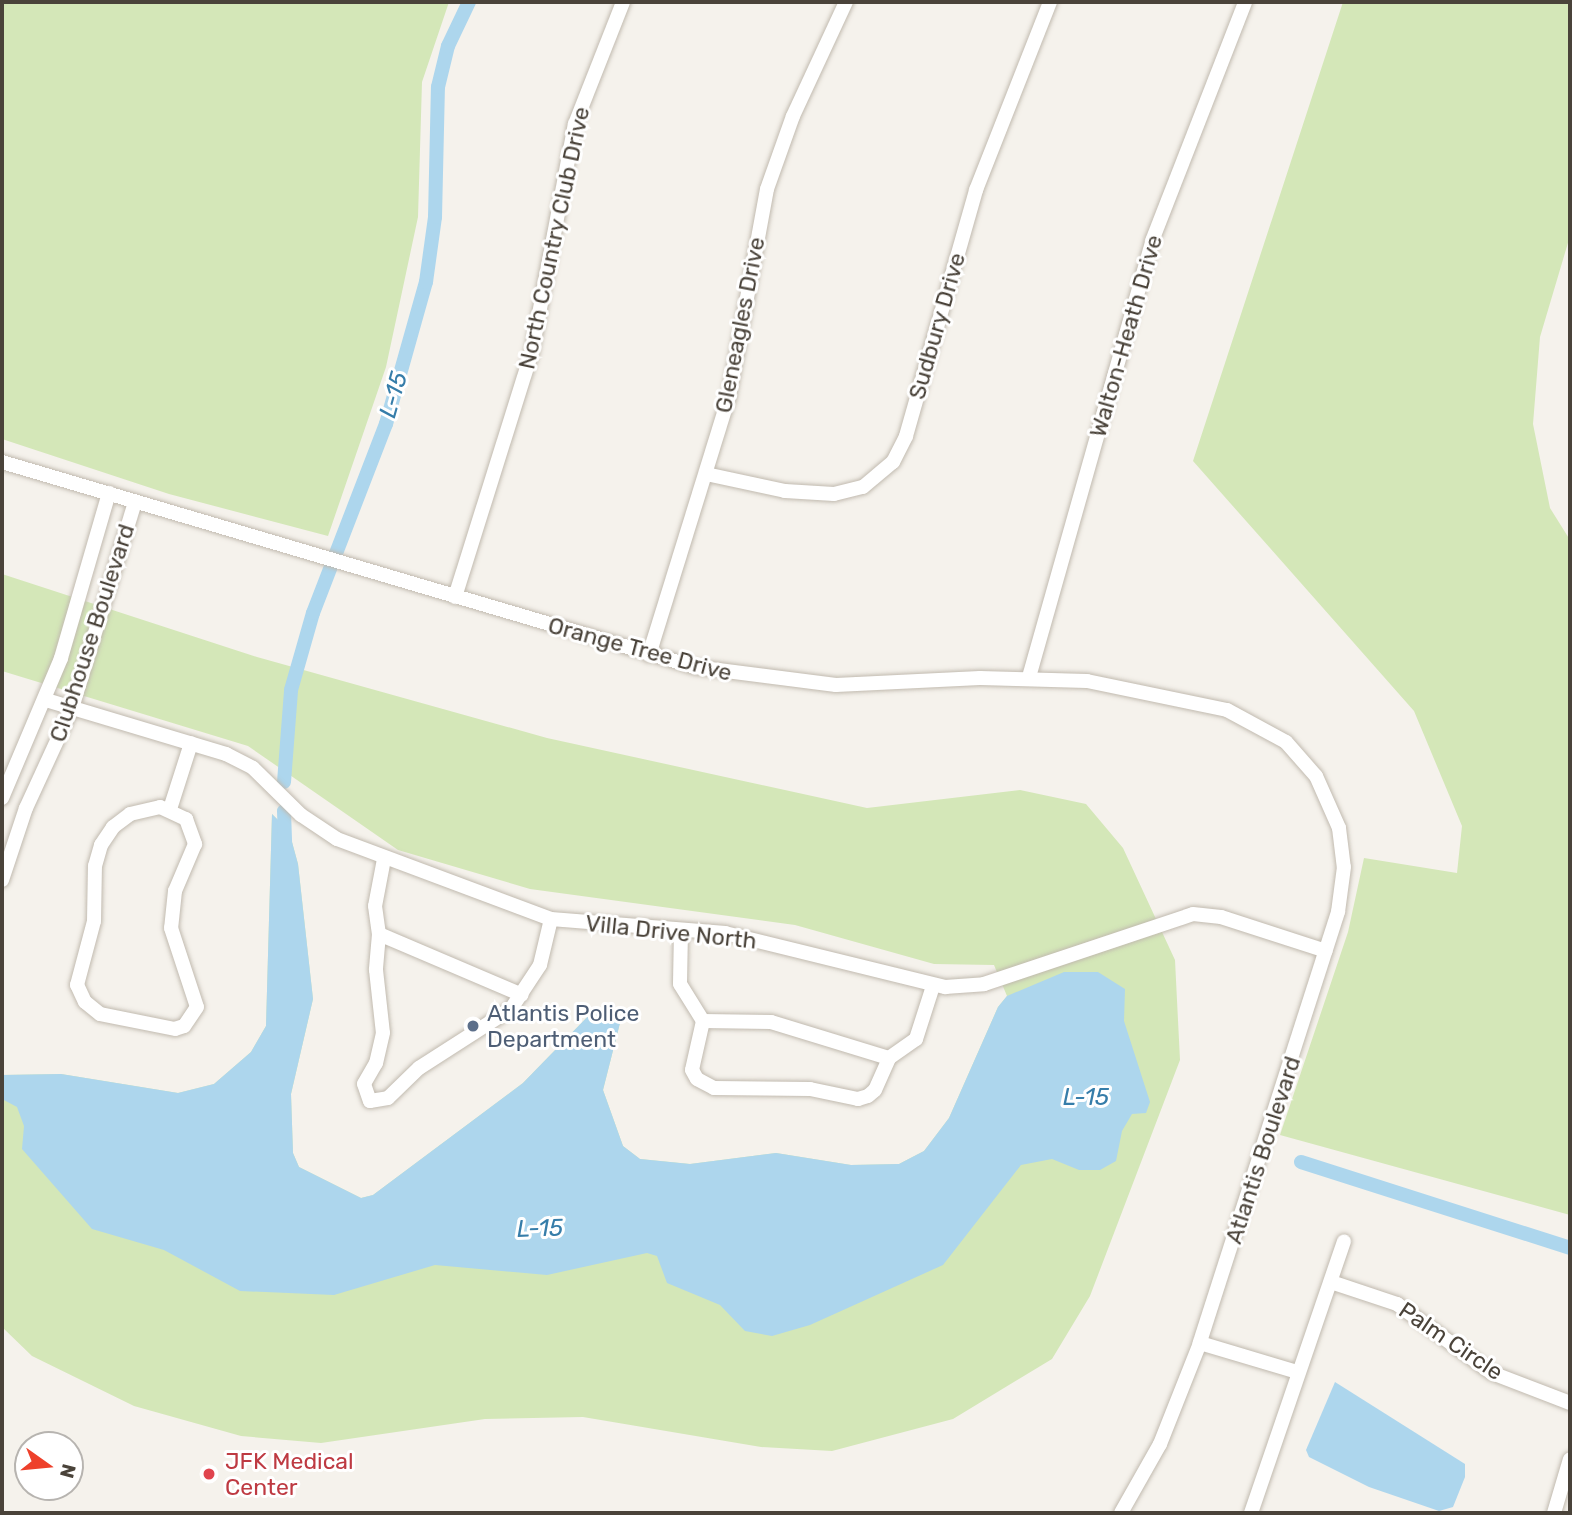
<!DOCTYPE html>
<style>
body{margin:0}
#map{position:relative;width:1572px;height:1515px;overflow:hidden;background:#f5f2ec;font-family:Rubik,sans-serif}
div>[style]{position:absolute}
.green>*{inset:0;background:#d4e7b8}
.water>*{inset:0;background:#add6ed}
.canal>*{height:14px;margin:-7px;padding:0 7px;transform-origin:7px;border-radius:7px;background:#add6ed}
.roads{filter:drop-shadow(0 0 2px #c1baaf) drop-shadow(0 0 2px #c1baaf)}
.minor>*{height:14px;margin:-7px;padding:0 7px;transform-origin:7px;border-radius:7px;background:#fff}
.dots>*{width:19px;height:19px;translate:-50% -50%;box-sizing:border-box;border:4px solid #fff;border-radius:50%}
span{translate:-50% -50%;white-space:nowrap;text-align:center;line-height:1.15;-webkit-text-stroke:6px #fff;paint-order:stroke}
.street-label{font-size:23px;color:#4a433a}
.service-label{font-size:23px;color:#4e5e75}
.left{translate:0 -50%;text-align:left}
.health-label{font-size:23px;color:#be3a42}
.water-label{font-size:24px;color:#367da9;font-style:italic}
.frame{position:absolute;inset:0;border:4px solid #4a433a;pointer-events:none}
.north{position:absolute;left:14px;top:1431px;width:70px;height:70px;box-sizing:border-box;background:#fff;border:2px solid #b7b4b0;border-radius:50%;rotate:105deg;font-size:19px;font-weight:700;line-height:28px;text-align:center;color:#4a433a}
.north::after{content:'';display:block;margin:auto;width:24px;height:32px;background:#ee402b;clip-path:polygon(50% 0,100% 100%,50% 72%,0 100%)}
</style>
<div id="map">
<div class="green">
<i style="clip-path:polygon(2px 2px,449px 2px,422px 82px,418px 217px,386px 367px,328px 536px,169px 494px,2px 439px)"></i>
<i style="clip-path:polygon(1343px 2px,1570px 2px,1570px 236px,1540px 337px,1533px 424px,1550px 508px,1570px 540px,1570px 1215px,1280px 1135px,1348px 932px,1364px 858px,1457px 873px,1462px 826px,1414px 711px,1193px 461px)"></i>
<i style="clip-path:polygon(2px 574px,257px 657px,547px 738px,867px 808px,1020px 790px,1086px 804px,1123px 848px,1175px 960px,1180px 1060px,1090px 1296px,1052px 1359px,953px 1419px,832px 1451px,761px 1447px,583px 1417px,485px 1419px,321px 1443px,241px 1436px,134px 1406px,32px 1356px,2px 1327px,2px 1075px,61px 1074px,178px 1093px,214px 1084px,251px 1052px,266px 1026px,272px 814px,289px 831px,298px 864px,313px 999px,291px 1094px,293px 1153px,299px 1167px,361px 1198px,373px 1195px,523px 1083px,596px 1008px,608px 1010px,620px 1023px,603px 1090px,623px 1146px,640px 1159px,690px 1164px,776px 1153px,851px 1165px,899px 1164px,924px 1151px,949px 1118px,998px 1007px,1007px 996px,994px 965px,934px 964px,795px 925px,530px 889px,398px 850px,248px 746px,2px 671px)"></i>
</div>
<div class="water">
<i style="clip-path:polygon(272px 814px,289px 831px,298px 864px,313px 999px,291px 1094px,293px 1153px,299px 1167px,361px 1198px,373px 1195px,523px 1083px,596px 1008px,608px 1010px,620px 1023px,603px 1090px,623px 1146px,640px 1159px,690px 1164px,776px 1153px,851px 1165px,899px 1164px,924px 1151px,949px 1118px,998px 1007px,1007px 996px,1064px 972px,1098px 972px,1125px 989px,1124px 1021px,1150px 1102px,1146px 1113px,1132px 1114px,1122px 1131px,1116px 1161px,1100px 1170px,1079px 1170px,1052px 1159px,1021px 1165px,943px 1265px,810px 1325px,772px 1336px,745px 1331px,720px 1305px,667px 1283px,657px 1256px,647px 1253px,547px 1275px,435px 1265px,334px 1295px,240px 1291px,164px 1250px,92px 1229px,22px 1149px,24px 1126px,17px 1107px,2px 1099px,2px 1075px,61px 1074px,178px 1093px,214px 1084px,251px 1052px,266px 1026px)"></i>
<i style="clip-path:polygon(1335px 1382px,1465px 1464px,1465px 1477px,1453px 1507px,1439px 1511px,1369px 1487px,1309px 1457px,1306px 1450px)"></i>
</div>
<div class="canal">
<i style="left:284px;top:782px;width:92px;rotate:-85.6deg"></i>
<i style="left:291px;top:690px;width:80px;rotate:-74.1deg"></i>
<i style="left:313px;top:613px;width:203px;rotate:-68.9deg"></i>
<i style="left:386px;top:424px;width:148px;rotate:-74.3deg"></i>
<i style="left:426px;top:282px;width:66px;rotate:-82.1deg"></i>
<i style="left:435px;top:217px;width:130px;rotate:-88.7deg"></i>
<i style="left:438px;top:87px;width:42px;rotate:-76.3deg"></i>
<i style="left:448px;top:46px;width:49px;rotate:-64.5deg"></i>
<i style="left:284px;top:811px;width:34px;rotate:88deg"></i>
<i style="left:1301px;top:1162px;width:282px;rotate:17.7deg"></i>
</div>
<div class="roads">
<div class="minor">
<i style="left:2px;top:462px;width:723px;rotate:16.48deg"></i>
<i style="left:695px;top:667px;width:142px;rotate:7.3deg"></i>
<i style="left:836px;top:685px;width:144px;rotate:-2.8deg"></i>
<i style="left:980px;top:678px;width:107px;rotate:1.6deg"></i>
<i style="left:1087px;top:681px;width:143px;rotate:11.7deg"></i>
<i style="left:1227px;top:710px;width:67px;rotate:28.5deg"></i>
<i style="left:1286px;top:742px;width:45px;rotate:48.6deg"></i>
<i style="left:1316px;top:776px;width:57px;rotate:66.1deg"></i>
<i style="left:1339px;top:828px;width:39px;rotate:83deg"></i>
<i style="left:1344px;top:867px;width:45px;rotate:97.6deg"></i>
<i style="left:1338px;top:912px;width:453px;rotate:107.8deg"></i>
<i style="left:1200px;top:1343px;width:109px;rotate:111.6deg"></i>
<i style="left:1160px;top:1444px;width:79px;rotate:119.5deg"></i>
<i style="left:706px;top:474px;width:81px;rotate:12.1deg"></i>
<i style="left:785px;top:491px;width:49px;rotate:3.5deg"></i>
<i style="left:834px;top:494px;width:30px;rotate:-14deg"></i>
<i style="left:863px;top:487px;width:39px;rotate:-40deg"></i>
<i style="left:893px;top:462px;width:29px;rotate:-63deg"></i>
<i style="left:906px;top:436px;width:256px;rotate:-74.1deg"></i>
<i style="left:976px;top:190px;width:202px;rotate:-68.5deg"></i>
<i style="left:455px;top:597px;width:258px;rotate:-72.6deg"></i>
<i style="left:532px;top:351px;width:231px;rotate:-79.3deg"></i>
<i style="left:575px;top:124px;width:131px;rotate:-68.5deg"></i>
<i style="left:649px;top:655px;width:271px;rotate:-72.8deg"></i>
<i style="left:729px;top:396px;width:210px;rotate:-79.6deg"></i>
<i style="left:767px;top:189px;width:77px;rotate:-70.4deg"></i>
<i style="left:793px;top:116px;width:126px;rotate:-65.1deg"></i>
<i style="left:1029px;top:677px;width:453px;rotate:-74.2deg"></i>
<i style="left:1152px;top:241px;width:256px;rotate:-68.7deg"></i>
<i style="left:46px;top:700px;width:188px;rotate:16.7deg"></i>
<i style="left:226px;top:754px;width:30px;rotate:27deg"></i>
<i style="left:253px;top:768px;width:67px;rotate:44.4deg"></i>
<i style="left:301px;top:815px;width:43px;rotate:33.7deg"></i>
<i style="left:337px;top:839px;width:228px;rotate:20.5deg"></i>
<i style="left:551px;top:919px;width:175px;rotate:4.6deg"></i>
<i style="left:725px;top:933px;width:227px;rotate:13.8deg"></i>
<i style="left:945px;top:987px;width:39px;rotate:-4deg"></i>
<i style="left:984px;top:984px;width:220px;rotate:-18.5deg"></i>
<i style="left:1193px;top:914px;width:28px;rotate:6deg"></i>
<i style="left:1221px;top:917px;width:110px;rotate:17.9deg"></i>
<i style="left:2px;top:798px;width:152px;rotate:-67.1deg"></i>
<i style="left:61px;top:658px;width:172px;rotate:-73.8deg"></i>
<i style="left:160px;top:807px;width:29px;rotate:25deg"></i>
<i style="left:186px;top:819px;width:27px;rotate:70deg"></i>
<i style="left:195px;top:844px;width:51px;rotate:113.1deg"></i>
<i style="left:175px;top:891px;width:37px;rotate:96deg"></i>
<i style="left:171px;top:928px;width:83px;rotate:71.8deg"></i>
<i style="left:197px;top:1007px;width:23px;rotate:124deg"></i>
<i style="left:184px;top:1026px;width:9px;rotate:162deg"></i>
<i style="left:175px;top:1029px;width:76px;rotate:-168.7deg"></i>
<i style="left:100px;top:1014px;width:19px;rotate:-141deg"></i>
<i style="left:85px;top:1002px;width:19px;rotate:-115deg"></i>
<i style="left:77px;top:985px;width:66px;rotate:-75.1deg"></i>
<i style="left:94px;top:921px;width:55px;rotate:-89deg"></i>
<i style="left:95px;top:866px;width:22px;rotate:-74deg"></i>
<i style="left:101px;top:845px;width:22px;rotate:-56deg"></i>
<i style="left:113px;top:827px;width:21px;rotate:-37deg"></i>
<i style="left:130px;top:814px;width:31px;rotate:-13deg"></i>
<i style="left:170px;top:809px;width:69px;rotate:-72.3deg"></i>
<i style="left:384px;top:859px;width:48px;rotate:100.8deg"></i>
<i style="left:375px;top:906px;width:28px;rotate:82deg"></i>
<i style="left:379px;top:934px;width:36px;rotate:95deg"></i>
<i style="left:376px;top:970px;width:63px;rotate:83.7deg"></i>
<i style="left:383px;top:1033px;width:31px;rotate:103deg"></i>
<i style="left:376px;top:1063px;width:24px;rotate:120deg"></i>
<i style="left:364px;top:1084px;width:18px;rotate:71deg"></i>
<i style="left:370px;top:1101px;width:18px;rotate:-9deg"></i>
<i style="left:388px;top:1098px;width:43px;rotate:-44.1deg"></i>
<i style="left:419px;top:1068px;width:109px;rotate:-32.7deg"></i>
<i style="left:511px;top:1009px;width:53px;rotate:-56.6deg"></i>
<i style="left:540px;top:965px;width:47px;rotate:-76.6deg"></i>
<i style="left:2px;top:880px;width:76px;rotate:-71.6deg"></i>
<i style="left:26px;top:808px;width:110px;rotate:-65.3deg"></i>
<i style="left:72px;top:708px;width:215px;rotate:-73deg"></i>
<i style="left:681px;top:931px;width:53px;rotate:91.1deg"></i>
<i style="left:680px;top:984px;width:44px;rotate:58.1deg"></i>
<i style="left:703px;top:1021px;width:50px;rotate:102.7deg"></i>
<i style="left:692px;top:1070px;width:10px;rotate:61deg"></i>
<i style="left:697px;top:1079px;width:19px;rotate:28deg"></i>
<i style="left:714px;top:1088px;width:96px;rotate:0.6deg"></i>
<i style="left:810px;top:1089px;width:49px;rotate:11.8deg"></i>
<i style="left:858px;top:1099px;width:10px;rotate:-17deg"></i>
<i style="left:868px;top:1096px;width:9px;rotate:-41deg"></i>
<i style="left:875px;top:1090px;width:35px;rotate:-66deg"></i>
<i style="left:889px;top:1058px;width:33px;rotate:-35deg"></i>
<i style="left:916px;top:1039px;width:56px;rotate:-72.2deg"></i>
<i style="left:379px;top:934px;width:155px;rotate:23.1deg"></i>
<i style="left:703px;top:1021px;width:68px;rotate:0.8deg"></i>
<i style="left:771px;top:1022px;width:123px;rotate:17deg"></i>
<i style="left:1331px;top:1282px;width:70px;rotate:18.4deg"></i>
<i style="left:1397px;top:1304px;width:117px;rotate:36deg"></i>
<i style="left:1492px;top:1373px;width:84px;rotate:21deg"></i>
<i style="left:1200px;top:1343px;width:101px;rotate:16.6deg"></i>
<i style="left:1251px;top:1513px;width:287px;rotate:-71.1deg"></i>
<i style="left:1554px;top:1513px;width:56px;rotate:-73.5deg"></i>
</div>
</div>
<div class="dots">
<i style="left:473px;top:1026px;background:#5c6f8a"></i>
<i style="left:209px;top:1474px;background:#e0444e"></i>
</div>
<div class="street-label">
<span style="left:554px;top:238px;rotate:-78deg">North Country Club Drive</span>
<span style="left:740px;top:325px;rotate:-79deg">Gleneagles Drive</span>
<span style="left:937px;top:326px;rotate:-74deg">Sudbury Drive</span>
<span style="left:1126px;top:336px;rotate:-74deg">Walton-Heath Drive</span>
<span style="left:92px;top:633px;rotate:-72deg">Clubhouse Boulevard</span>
<span style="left:640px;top:649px;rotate:15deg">Orange Tree Drive</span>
<span style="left:671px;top:932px;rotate:6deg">Villa Drive North</span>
<span style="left:1263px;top:1150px;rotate:-72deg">Atlantis Boulevard</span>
<span style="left:1451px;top:1341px;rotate:34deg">Palm Circle</span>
</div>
<div class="service-label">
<span class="left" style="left:487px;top:1026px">Atlantis Police<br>Department</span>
</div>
<div class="health-label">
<span class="left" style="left:225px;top:1474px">JFK Medical<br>Center</span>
</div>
<div class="water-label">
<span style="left:394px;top:395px;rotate:-74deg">L-15</span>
<span style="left:1086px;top:1098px">L-15</span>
<span style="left:540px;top:1229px;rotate:-2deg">L-15</span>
</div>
<div class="frame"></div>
<div class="north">N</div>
</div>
